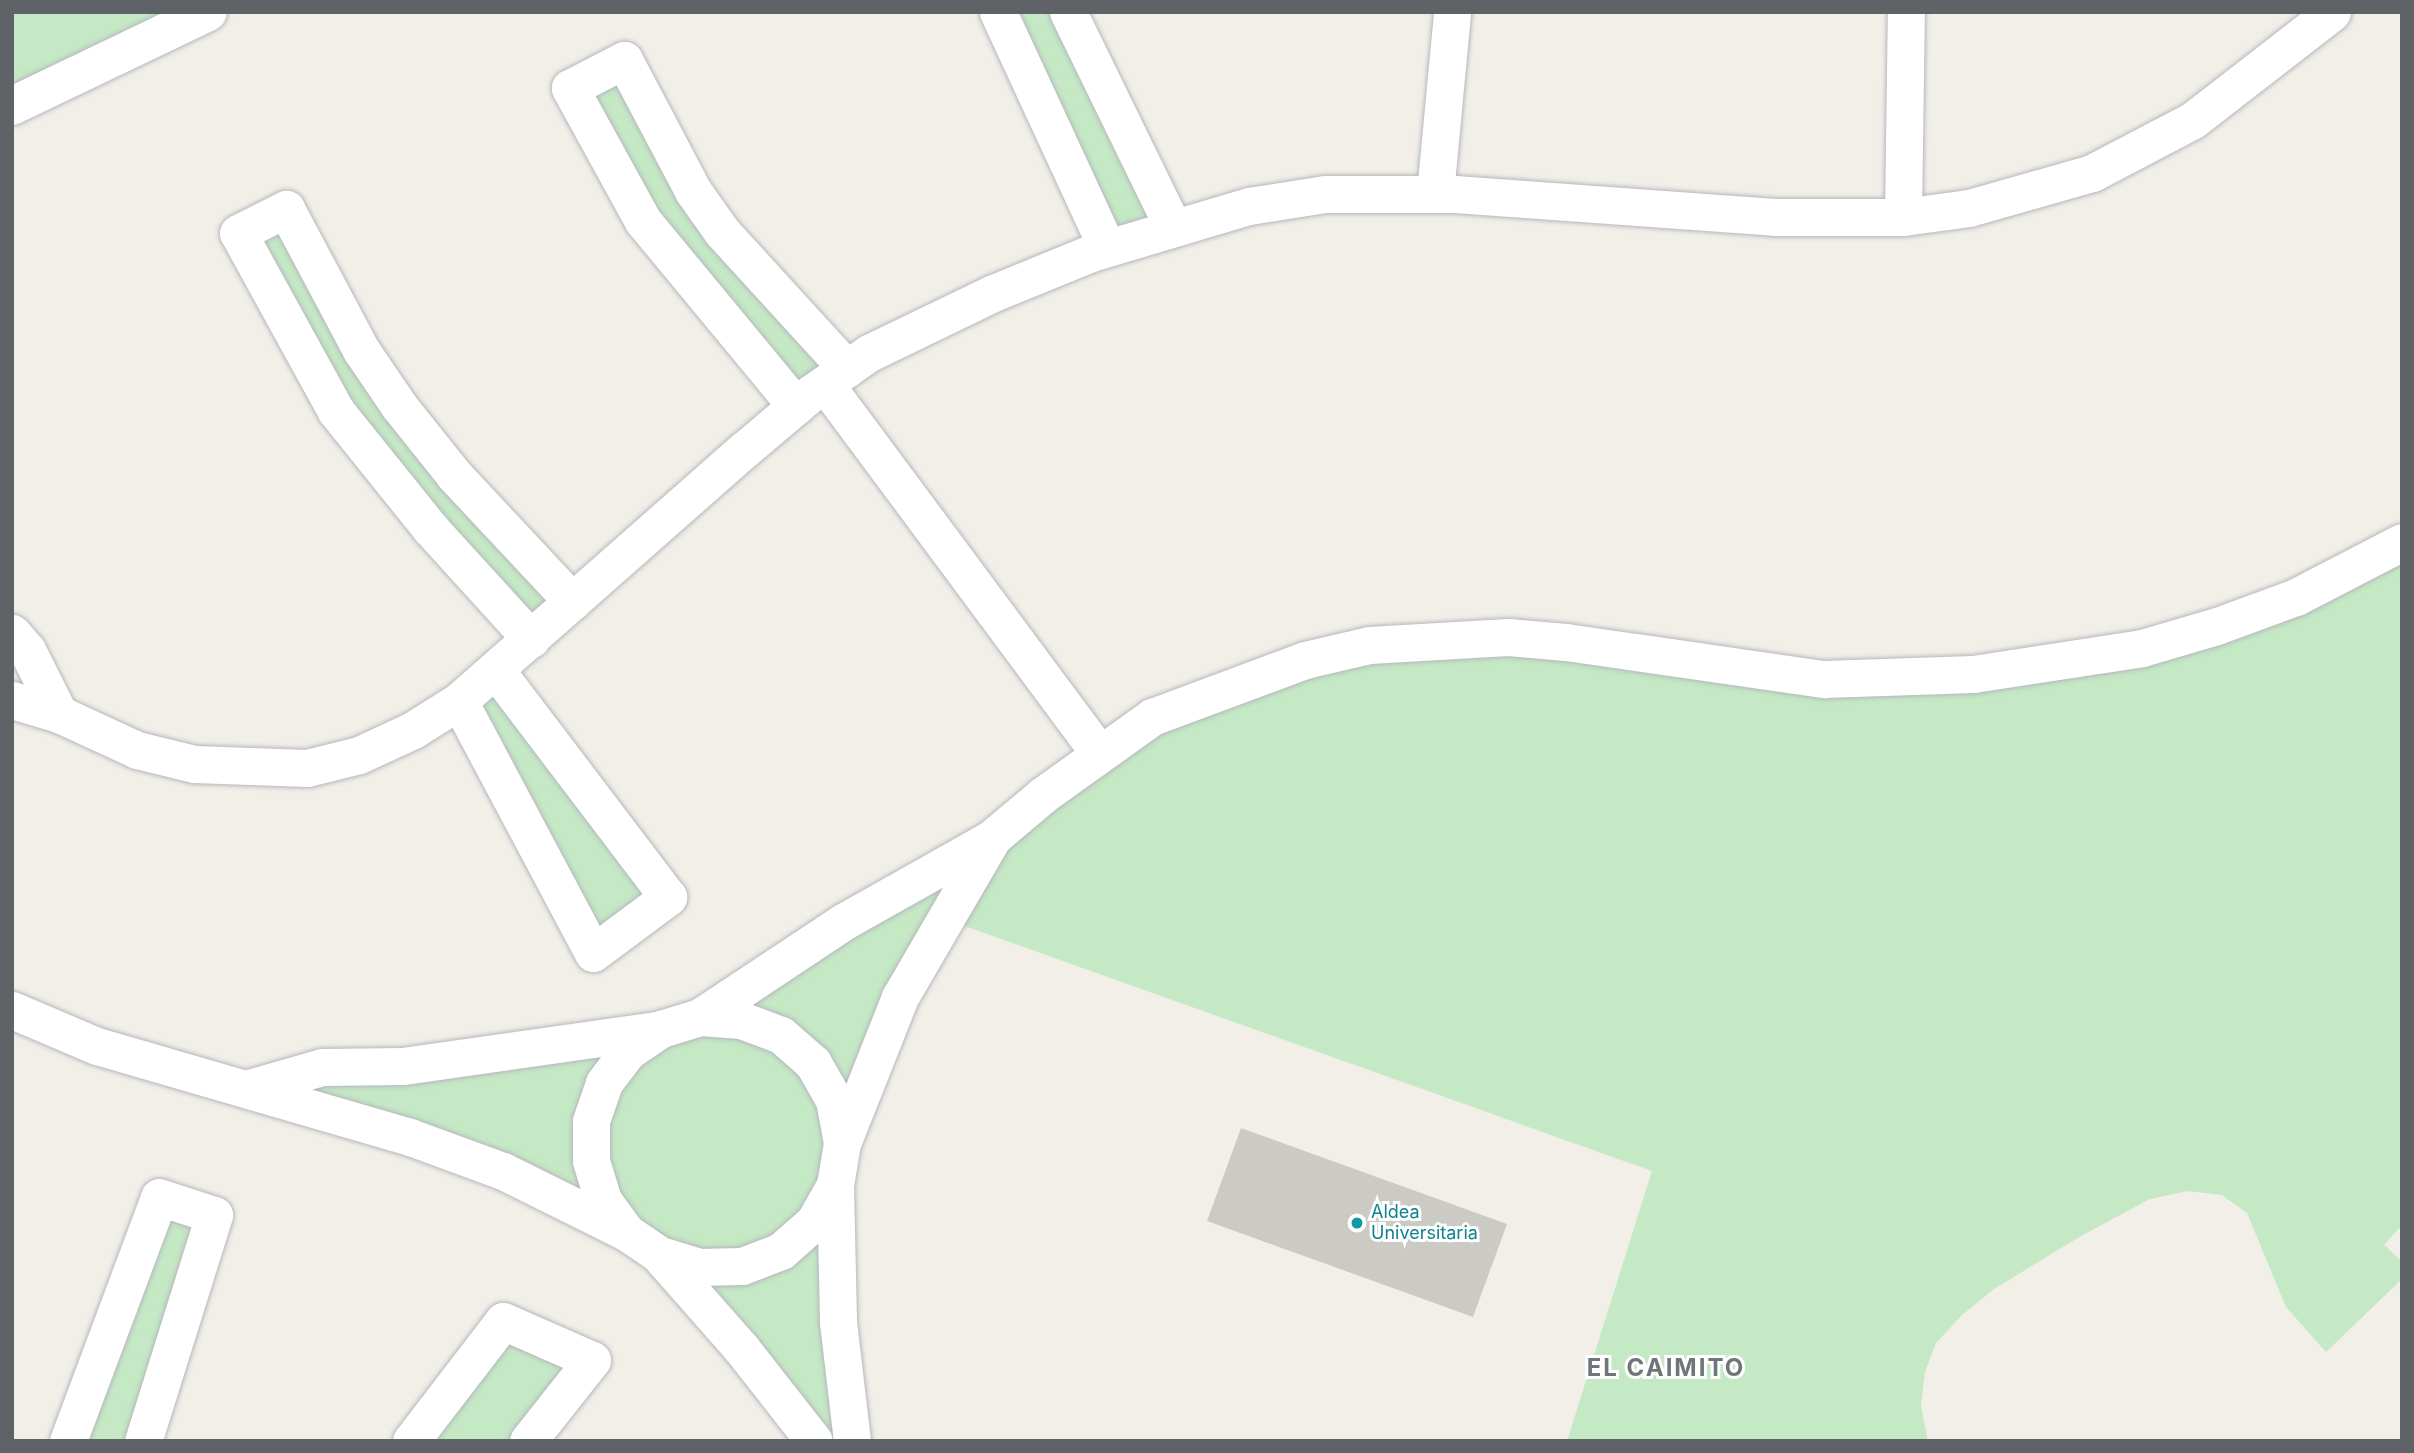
<!DOCTYPE html>
<style>
body{margin:0}
#map{position:relative;width:2414px;height:1453px;overflow:hidden;background:#f1efe8;font-family:Inter,sans-serif}
div>[style]{position:absolute}
.green>*{inset:0;background:#c5e8c5}
.building>*{inset:0;background:#cccac5}
.roads{filter:drop-shadow(0 0 2px #b5b8bc) drop-shadow(0 0 2px #b5b8bc)}
.minor>*{height:37px;margin:-18.5px;padding:0 18.5px;transform-origin:18.5px;border-radius:18.5px;background:#fff}
.tertiary>*{height:38px;margin:-19px;padding:0 19px;transform-origin:19px;border-radius:19px;background:#fff}
.dots>*{width:19px;height:19px;translate:-50% -50%;box-sizing:border-box;border:4px solid #fff;border-radius:50%}
span{translate:-50% -50%;white-space:nowrap;text-align:center;line-height:1.15;-webkit-text-stroke:6px #fff;paint-order:stroke}
.culture-label{font-size:18px;color:#0d838f}
.left{translate:0 -50%;text-align:left}
.district-label{font-size:24px;color:#70757a;font-weight:700;letter-spacing:2px}
.frame{position:absolute;inset:0;border:14px solid #5f6368;pointer-events:none}
</style>
<div id="map">
<div class="green">
<i style="clip-path:polygon(12px 12px,208px 12px,12px 106px)"></i>
<i style="clip-path:polygon(1001px 12px,1067px 12px,1169px 228px,1112px 247px)"></i>
<i style="clip-path:polygon(624px 60px,669px 149px,846px 370px,797px 405px,570px 88px)"></i>
<i style="clip-path:polygon(286px 209px,320px 278px,572px 601px,531px 639px,430px 528px,238px 233px)"></i>
<i style="clip-path:polygon(2402px 542px,2402px 1225px,2384px 1245px,2402px 1261px,2402px 1279px,2326px 1352px,2286px 1307px,2247px 1213px,2222px 1195px,2188px 1191px,2150px 1199px,2081px 1236px,1994px 1289px,1962px 1315px,1936px 1343px,1925px 1372px,1921px 1406px,1928px 1441px,1567px 1441px,1652px 1171px,945px 919px,842px 1143px,852px 1441px,814px 1441px,627px 1232px,249px 1088px,661px 1029px,1099px 753px,1369px 645px,1755px 671px,2056px 664px)"></i>
<i style="clip-path:polygon(496px 670px,668px 897px,593px 953px,459px 701px)"></i>
<i style="clip-path:polygon(160px 1199px,213px 1216px,140px 1441px,77px 1441px)"></i>
<i style="clip-path:polygon(500px 1326px,598px 1363px,530px 1441px,415px 1441px)"></i>
</div>
<div class="building">
<i style="clip-path:polygon(1241px 1128px,1507px 1224px,1473px 1317px,1207px 1221px)"></i>
</div>
<div class="roads">
<div class="minor">
<i style="left:998px;top:12px;width:260px;rotate:65.2deg"></i>
<i style="left:1068px;top:12px;width:239px;rotate:64deg"></i>
<i style="left:1435px;top:193px;width:182px;rotate:-84.6deg"></i>
<i style="left:1903px;top:217px;width:205px;rotate:-89.2deg"></i>
<i style="left:825px;top:384px;width:460px;rotate:53.4deg"></i>
<i style="left:796px;top:406px;width:240px;rotate:-129.6deg"></i>
<i style="left:643px;top:221px;width:152px;rotate:-118.8deg"></i>
<i style="left:570px;top:88px;width:61px;rotate:-27.4deg"></i>
<i style="left:624px;top:60px;width:148px;rotate:62.2deg"></i>
<i style="left:693px;top:191px;width:50px;rotate:54.7deg"></i>
<i style="left:722px;top:232px;width:185px;rotate:47.6deg"></i>
<i style="left:12px;top:633px;width:23px;rotate:49deg"></i>
<i style="left:27px;top:650px;width:72px;rotate:63.4deg"></i>
<i style="left:531px;top:639px;width:150px;rotate:-132.3deg"></i>
<i style="left:430px;top:528px;width:150px;rotate:-128.8deg"></i>
<i style="left:336px;top:411px;width:203px;rotate:-118.8deg"></i>
<i style="left:238px;top:233px;width:54px;rotate:-26.6deg"></i>
<i style="left:286px;top:209px;width:160px;rotate:62deg"></i>
<i style="left:361px;top:350px;width:68px;rotate:55.8deg"></i>
<i style="left:399px;top:406px;width:88px;rotate:51.4deg"></i>
<i style="left:454px;top:475px;width:173px;rotate:46.9deg"></i>
<i style="left:12px;top:700px;width:49px;rotate:16.6deg"></i>
<i style="left:59px;top:714px;width:86px;rotate:24.8deg"></i>
<i style="left:137px;top:750px;width:59px;rotate:13.8deg"></i>
<i style="left:194px;top:764px;width:113px;rotate:2deg"></i>
<i style="left:307px;top:768px;width:54px;rotate:-14deg"></i>
<i style="left:359px;top:755px;width:60px;rotate:-24.8deg"></i>
<i style="left:413px;top:730px;width:54px;rotate:-32.2deg"></i>
<i style="left:459px;top:701px;width:380px;rotate:-41.4deg"></i>
<i style="left:744px;top:450px;width:87px;rotate:-40.3deg"></i>
<i style="left:810px;top:394px;width:72px;rotate:-34.8deg"></i>
<i style="left:869px;top:353px;width:136px;rotate:-25.8deg"></i>
<i style="left:991px;top:294px;width:108px;rotate:-22.3deg"></i>
<i style="left:1091px;top:253px;width:165px;rotate:-16.6deg"></i>
<i style="left:1249px;top:206px;width:77px;rotate:-9deg"></i>
<i style="left:1325px;top:194px;width:130px"></i>
<i style="left:1455px;top:194px;width:320px;rotate:4.1deg"></i>
<i style="left:1774px;top:217px;width:129px"></i>
<i style="left:1903px;top:217px;width:67px;rotate:-7.8deg"></i>
<i style="left:1969px;top:208px;width:128px;rotate:-15.9deg"></i>
<i style="left:2092px;top:173px;width:114px;rotate:-27.7deg"></i>
<i style="left:2193px;top:120px;width:176px;rotate:-37.8deg"></i>
<i style="left:459px;top:701px;width:285px;rotate:62deg"></i>
<i style="left:593px;top:953px;width:94px;rotate:-36.7deg"></i>
<i style="left:668px;top:897px;width:285px;rotate:-127.2deg"></i>
<i style="left:12px;top:1010px;width:92px;rotate:23deg"></i>
<i style="left:97px;top:1046px;width:326px;rotate:16.2deg"></i>
<i style="left:410px;top:1137px;width:99px;rotate:20.1deg"></i>
<i style="left:503px;top:1171px;width:137px;rotate:26.4deg"></i>
<i style="left:626px;top:1232px;width:41px;rotate:34.1deg"></i>
<i style="left:660px;top:1255px;width:41px;rotate:17.1deg"></i>
<i style="left:699px;top:1267px;width:43px;rotate:-1.3deg"></i>
<i style="left:742px;top:1266px;width:42px;rotate:-21deg"></i>
<i style="left:781px;top:1251px;width:44px;rotate:-41.3deg"></i>
<i style="left:814px;top:1222px;width:43px;rotate:-60.4deg"></i>
<i style="left:835px;top:1185px;width:43px;rotate:-80.5deg"></i>
<i style="left:842px;top:1143px;width:44px;rotate:-100.5deg"></i>
<i style="left:834px;top:1100px;width:43px;rotate:-119.6deg"></i>
<i style="left:813px;top:1063px;width:43px;rotate:-138.8deg"></i>
<i style="left:781px;top:1035px;width:43px;rotate:-159.4deg"></i>
<i style="left:741px;top:1020px;width:41px;rotate:-175.8deg"></i>
<i style="left:700px;top:1017px;width:41px;rotate:162.9deg"></i>
<i style="left:661px;top:1029px;width:40px;rotate:146deg"></i>
<i style="left:628px;top:1051px;width:40px;rotate:127deg"></i>
<i style="left:604px;top:1083px;width:40px;rotate:108.9deg"></i>
<i style="left:591px;top:1121px;width:40px;rotate:90deg"></i>
<i style="left:591px;top:1161px;width:41px;rotate:72.9deg"></i>
<i style="left:603px;top:1200px;width:39px;rotate:54deg"></i>
<i style="left:700px;top:1017px;width:172px;rotate:-33.6deg"></i>
<i style="left:843px;top:922px;width:171px;rotate:-29.4deg"></i>
<i style="left:992px;top:838px;width:67px;rotate:-40.1deg"></i>
<i style="left:1043px;top:795px;width:134px;rotate:-35.6deg"></i>
<i style="left:1152px;top:717px;width:163px;rotate:-20.4deg"></i>
<i style="left:1305px;top:660px;width:66px;rotate:-13.2deg"></i>
<i style="left:1369px;top:645px;width:139px;rotate:-3.3deg"></i>
<i style="left:1508px;top:637px;width:58px;rotate:4.9deg"></i>
<i style="left:1566px;top:642px;width:261px;rotate:8.2deg"></i>
<i style="left:1824px;top:679px;width:149px;rotate:-1.9deg"></i>
<i style="left:1973px;top:674px;width:171px;rotate:-8.7deg"></i>
<i style="left:2142px;top:648px;width:78px;rotate:-16.3deg"></i>
<i style="left:2217px;top:626px;width:84px;rotate:-20.2deg"></i>
<i style="left:2296px;top:597px;width:119px;rotate:-27.4deg"></i>
<i style="left:249px;top:1088px;width:76px;rotate:-16deg"></i>
<i style="left:322px;top:1067px;width:81px;rotate:-0.7deg"></i>
<i style="left:403px;top:1066px;width:255px;rotate:-8.1deg"></i>
<i style="left:843px;top:1141px;width:155px;rotate:-68.4deg"></i>
<i style="left:900px;top:997px;width:183px;rotate:-59.8deg"></i>
<i style="left:835px;top:1187px;width:135px;rotate:88.7deg"></i>
<i style="left:838px;top:1322px;width:120px;rotate:83.3deg"></i>
<i style="left:660px;top:1256px;width:123px;rotate:48.6deg"></i>
<i style="left:741px;top:1348px;width:118px;rotate:51.9deg"></i>
<i style="left:68px;top:1441px;width:260px;rotate:-69.5deg"></i>
<i style="left:159px;top:1197px;width:58px;rotate:18.1deg"></i>
<i style="left:214px;top:1215px;width:237px;rotate:107.4deg"></i>
<i style="left:411px;top:1441px;width:151px;rotate:-52.5deg"></i>
<i style="left:503px;top:1321px;width:97px;rotate:23.7deg"></i>
<i style="left:592px;top:1360px;width:103px;rotate:128.3deg"></i>
</div>
<div class="tertiary">
<i style="left:12px;top:106px;width:217px;rotate:-25.6deg"></i>
</div>
</div>
<div class="dots">
<i style="left:1357px;top:1223px;background:#0f9aa8"></i>
</div>
<div class="culture-label">
<span class="left" style="left:1371px;top:1223px">Aldea<br>Universitaria</span>
</div>
<div class="district-label">
<span style="left:1666px;top:1368px">EL CAIMITO</span>
</div>
<div class="frame"></div>
</div>
